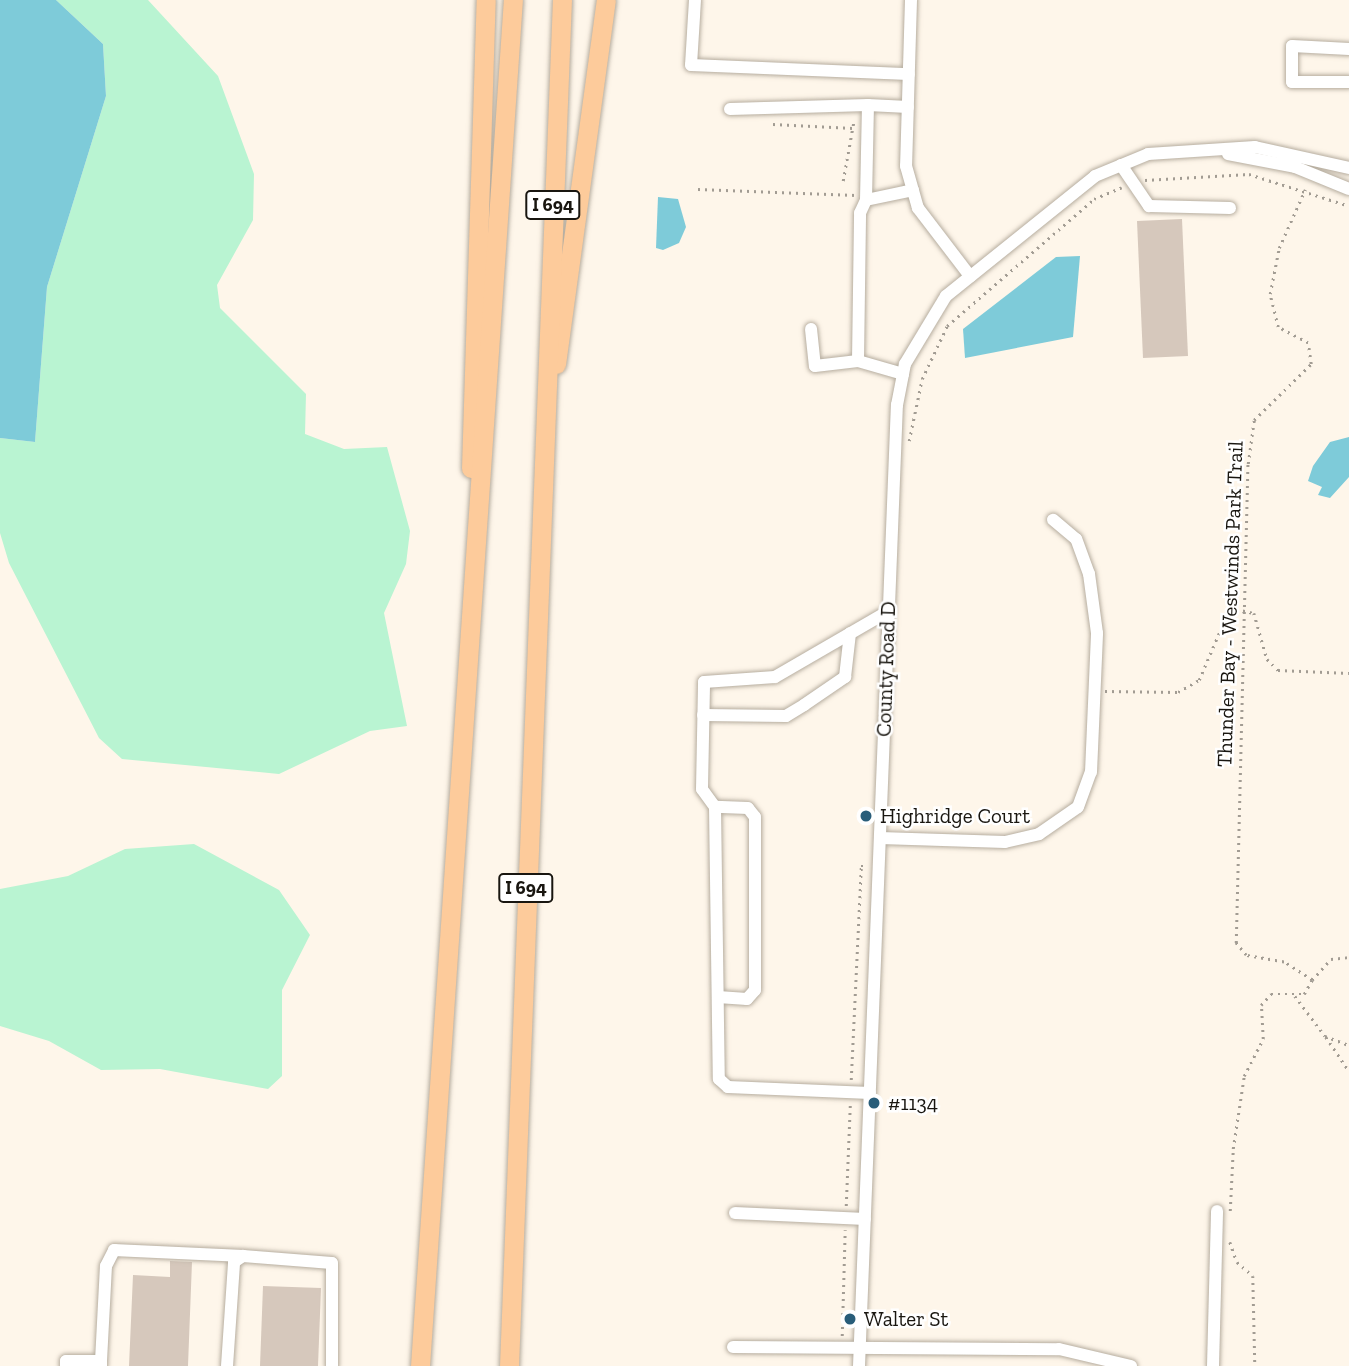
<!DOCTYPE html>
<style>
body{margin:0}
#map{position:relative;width:1349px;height:1366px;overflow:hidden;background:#fef6ea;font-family:"Zilla Slab",serif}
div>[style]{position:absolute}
.green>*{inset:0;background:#b9f4d2}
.water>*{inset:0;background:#7ecbd9}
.building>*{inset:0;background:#d6c8bc}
.path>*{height:2.5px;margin-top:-1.25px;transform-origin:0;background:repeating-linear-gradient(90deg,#a29c93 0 2px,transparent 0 7px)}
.roads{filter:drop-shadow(0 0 2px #b6ad9f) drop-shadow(0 0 2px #b6ad9f)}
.minor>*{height:12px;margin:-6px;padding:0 6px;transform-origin:6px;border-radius:6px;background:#fff}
.highway>*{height:19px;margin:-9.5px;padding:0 9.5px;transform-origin:9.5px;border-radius:9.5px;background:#fdcb9b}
.dots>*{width:19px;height:19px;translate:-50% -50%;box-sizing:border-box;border:4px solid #fff;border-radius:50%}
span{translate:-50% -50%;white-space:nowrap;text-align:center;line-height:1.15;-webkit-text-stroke:5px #fff;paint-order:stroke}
.shield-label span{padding:2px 5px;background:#fff;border:2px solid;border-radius:5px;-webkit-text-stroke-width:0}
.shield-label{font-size:19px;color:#191610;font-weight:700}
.street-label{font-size:21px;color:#191610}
.poi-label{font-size:21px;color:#191610}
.left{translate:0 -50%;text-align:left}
</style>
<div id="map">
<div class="green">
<i style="clip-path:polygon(56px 0,148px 0,218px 76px,254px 174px,253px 220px,217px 285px,220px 308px,306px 394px,305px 434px,344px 449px,387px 447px,410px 531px,406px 564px,384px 613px,407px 726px,370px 731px,279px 774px,122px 759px,99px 738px,9px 563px,0 533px,0 438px,35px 442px,47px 287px,106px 96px,103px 44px)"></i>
<i style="clip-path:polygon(194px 844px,279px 890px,310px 935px,282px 990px,282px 1076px,268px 1089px,160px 1069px,101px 1070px,49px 1041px,0 1026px,0 889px,68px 876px,125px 849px)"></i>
</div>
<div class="water">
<i style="clip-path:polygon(0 0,56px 0,103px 44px,106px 96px,47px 287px,35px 442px,0 438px)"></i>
<i style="clip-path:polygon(658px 197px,678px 199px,686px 227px,679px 243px,663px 250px,656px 248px)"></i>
<i style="clip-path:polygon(1080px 256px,1073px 337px,965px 358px,963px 329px,1056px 257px)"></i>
<i style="clip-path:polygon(1349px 437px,1349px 477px,1330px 498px,1318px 495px,1322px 487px,1308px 481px,1313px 466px,1330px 442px)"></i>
</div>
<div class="building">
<i style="clip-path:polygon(1182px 219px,1188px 356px,1143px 358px,1137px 221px)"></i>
<i style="clip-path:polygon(170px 1261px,192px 1262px,188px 1366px,129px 1366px,133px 1275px,170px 1277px)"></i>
<i style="clip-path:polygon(263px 1286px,321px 1288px,318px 1366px,260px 1366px)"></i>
</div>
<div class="path">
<i style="left:773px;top:124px;width:80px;rotate:2.9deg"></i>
<i style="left:1145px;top:180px;width:104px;rotate:-3.3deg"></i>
<i style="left:1249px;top:174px;width:105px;rotate:17.7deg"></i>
<i style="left:843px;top:181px;width:62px;rotate:-79.8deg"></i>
<i style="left:698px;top:189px;width:158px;rotate:2.2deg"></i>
<i style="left:909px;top:441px;width:63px;rotate:-78.2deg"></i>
<i style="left:922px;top:379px;width:59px;rotate:-64.7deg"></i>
<i style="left:947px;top:326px;width:194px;rotate:-40.8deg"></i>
<i style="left:1094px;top:199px;width:30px;rotate:-23deg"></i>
<i style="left:1105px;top:691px;width:73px;rotate:0.8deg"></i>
<i style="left:1178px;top:692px;width:24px;rotate:-30deg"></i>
<i style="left:1199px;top:680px;width:66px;rotate:-66.9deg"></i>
<i style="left:1225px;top:619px;width:15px;rotate:-42deg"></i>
<i style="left:1236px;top:609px;width:18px;rotate:13deg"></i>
<i style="left:1254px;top:613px;width:48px;rotate:74.2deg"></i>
<i style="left:1267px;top:659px;width:16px;rotate:45deg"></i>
<i style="left:1278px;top:670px;width:71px;rotate:2.4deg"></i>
<i style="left:1312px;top:980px;width:28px;rotate:-48deg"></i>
<i style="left:1331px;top:959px;width:18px;rotate:-6deg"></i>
<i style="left:1295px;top:996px;width:50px;rotate:53.1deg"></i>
<i style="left:1325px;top:1036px;width:26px;rotate:21deg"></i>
<i style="left:1326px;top:1037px;width:41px;rotate:55.9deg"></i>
<i style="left:851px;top:1080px;width:214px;rotate:-87.3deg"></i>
<i style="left:861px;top:866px;width:6px"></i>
<i style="left:846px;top:1206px;width:101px;rotate:-87.7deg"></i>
<i style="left:1230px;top:1211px;width:62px;rotate:-87.2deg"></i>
<i style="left:1233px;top:1149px;width:74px;rotate:-81.4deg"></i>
<i style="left:1244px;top:1076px;width:42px;rotate:-62.8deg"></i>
<i style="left:1263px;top:1039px;width:34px;rotate:-93deg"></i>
<i style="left:1261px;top:1005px;width:15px;rotate:-48deg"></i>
<i style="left:1271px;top:994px;width:33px"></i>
<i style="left:1304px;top:994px;width:16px;rotate:-60deg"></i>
<i style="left:1312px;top:980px;width:33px;rotate:-147deg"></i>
<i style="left:1284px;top:962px;width:39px;rotate:-170deg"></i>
<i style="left:1246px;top:955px;width:16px;rotate:-130deg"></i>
<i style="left:1236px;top:943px;width:479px;rotate:-88.6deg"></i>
<i style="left:1248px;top:464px;width:44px;rotate:-82.2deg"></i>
<i style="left:1254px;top:420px;width:80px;rotate:-44.5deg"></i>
<i style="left:1311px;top:364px;width:21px;rotate:-98deg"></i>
<i style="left:1308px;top:343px;width:34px;rotate:-152deg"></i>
<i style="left:1278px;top:327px;width:34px;rotate:-104deg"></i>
<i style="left:1270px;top:294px;width:47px;rotate:-78.9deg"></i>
<i style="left:1279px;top:248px;width:64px;rotate:-65.9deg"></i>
<i style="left:1230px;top:1242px;width:21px;rotate:71deg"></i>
<i style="left:1237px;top:1262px;width:21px;rotate:41deg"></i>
<i style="left:1253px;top:1276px;width:90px;rotate:88.7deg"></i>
<i style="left:842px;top:1336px;width:106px;rotate:-88.4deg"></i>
</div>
<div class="roads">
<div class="minor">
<i style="left:695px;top:0;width:65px;rotate:93.5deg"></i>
<i style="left:691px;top:65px;width:218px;rotate:2.4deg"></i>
<i style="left:911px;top:0;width:166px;rotate:91.7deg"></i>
<i style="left:906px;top:166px;width:44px;rotate:74.1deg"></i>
<i style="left:918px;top:208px;width:86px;rotate:52.6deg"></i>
<i style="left:1349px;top:49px;width:57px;rotate:-177deg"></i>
<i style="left:1292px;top:46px;width:36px;rotate:90deg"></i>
<i style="left:1292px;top:82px;width:57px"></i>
<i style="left:730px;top:109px;width:138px;rotate:-1.7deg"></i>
<i style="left:1228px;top:154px;width:68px;rotate:11deg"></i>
<i style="left:1295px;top:167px;width:58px;rotate:22.2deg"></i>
<i style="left:1121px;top:165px;width:50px;rotate:55.7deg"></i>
<i style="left:1149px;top:206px;width:81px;rotate:1.4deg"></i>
<i style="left:866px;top:200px;width:95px;rotate:-88.8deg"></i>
<i style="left:868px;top:105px;width:40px;rotate:2.9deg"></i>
<i style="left:811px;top:329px;width:37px;rotate:84deg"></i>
<i style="left:815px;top:366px;width:43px;rotate:-6.6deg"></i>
<i style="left:858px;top:361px;width:47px;rotate:16.1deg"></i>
<i style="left:858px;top:361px;width:148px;rotate:-89.2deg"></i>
<i style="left:860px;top:213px;width:14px;rotate:-65deg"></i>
<i style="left:866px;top:200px;width:48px;rotate:-12deg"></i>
<i style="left:703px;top:715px;width:83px;rotate:0.7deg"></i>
<i style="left:786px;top:716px;width:21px;rotate:-31deg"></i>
<i style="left:804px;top:705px;width:50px;rotate:-34.3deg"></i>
<i style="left:845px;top:677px;width:44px;rotate:-83.5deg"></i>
<i style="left:715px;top:807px;width:22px;rotate:-126deg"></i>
<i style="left:702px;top:789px;width:107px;rotate:-88.9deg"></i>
<i style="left:704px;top:682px;width:71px;rotate:-4deg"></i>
<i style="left:775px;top:677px;width:132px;rotate:-30.1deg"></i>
<i style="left:880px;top:838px;width:125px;rotate:1.8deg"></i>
<i style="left:1005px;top:842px;width:35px;rotate:-13deg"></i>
<i style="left:1039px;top:834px;width:47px;rotate:-34.7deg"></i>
<i style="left:1078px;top:807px;width:37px;rotate:-70deg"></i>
<i style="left:1091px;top:772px;width:139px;rotate:-87.5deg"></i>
<i style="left:1097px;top:633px;width:60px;rotate:-97.7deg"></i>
<i style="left:1089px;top:574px;width:37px;rotate:-110deg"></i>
<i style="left:1076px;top:539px;width:30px;rotate:-140deg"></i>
<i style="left:718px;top:997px;width:29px;rotate:4deg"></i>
<i style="left:747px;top:999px;width:12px;rotate:-48deg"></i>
<i style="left:755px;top:990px;width:173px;rotate:-90deg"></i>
<i style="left:755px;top:817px;width:11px;rotate:-128deg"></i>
<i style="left:748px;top:808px;width:33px;rotate:-178deg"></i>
<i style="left:715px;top:807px;width:272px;rotate:89.2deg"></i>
<i style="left:719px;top:1079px;width:12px;rotate:42deg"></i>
<i style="left:728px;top:1087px;width:142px;rotate:2.4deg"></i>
<i style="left:735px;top:1213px;width:130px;rotate:2.6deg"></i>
<i style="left:733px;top:1347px;width:326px;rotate:0.4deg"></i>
<i style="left:1059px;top:1349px;width:74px;rotate:13.3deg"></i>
<i style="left:101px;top:1361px;width:95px;rotate:-87deg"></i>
<i style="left:106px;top:1266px;width:18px;rotate:-63deg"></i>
<i style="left:114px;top:1250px;width:129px;rotate:2.7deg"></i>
<i style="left:66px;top:1366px;width:5px;rotate:-90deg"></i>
<i style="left:66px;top:1361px;width:35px"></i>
<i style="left:101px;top:1361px;width:5px;rotate:90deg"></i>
<i style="left:227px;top:1366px;width:104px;rotate:-86.1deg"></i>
<i style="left:234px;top:1262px;width:11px;rotate:-34deg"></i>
<i style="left:243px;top:1256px;width:89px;rotate:4.5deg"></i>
<i style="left:332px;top:1263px;width:103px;rotate:90deg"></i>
<i style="left:859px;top:1366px;width:962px;rotate:-87.74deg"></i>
<i style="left:897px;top:405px;width:42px;rotate:-79deg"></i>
<i style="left:905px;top:364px;width:79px;rotate:-58.9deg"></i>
<i style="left:946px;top:296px;width:191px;rotate:-38.8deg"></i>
<i style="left:1095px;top:176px;width:57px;rotate:-22.5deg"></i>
<i style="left:1148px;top:154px;width:107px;rotate:-3.7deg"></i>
<i style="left:1255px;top:147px;width:96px;rotate:12.6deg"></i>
<i style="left:1213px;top:1366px;width:155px;rotate:-88.5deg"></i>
</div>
<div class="highway">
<i style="left:556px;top:364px;width:367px;rotate:-82.2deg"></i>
<i style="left:471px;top:468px;width:468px;rotate:-88.2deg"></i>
<i style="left:420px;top:1366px;width:1369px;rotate:-86.11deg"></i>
<i style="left:509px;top:1366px;width:1367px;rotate:-87.78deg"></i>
</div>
</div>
<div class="dots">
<i style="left:866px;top:816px;background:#295d79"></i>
<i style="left:874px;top:1103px;background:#295d79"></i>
<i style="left:850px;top:1319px;background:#295d79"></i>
</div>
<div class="shield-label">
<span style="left:553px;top:205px">I 694</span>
<span style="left:526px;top:888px">I 694</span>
</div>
<div class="street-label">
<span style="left:1230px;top:604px;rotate:-88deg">Thunder Bay - Westwinds Park Trail</span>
<span style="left:886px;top:669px;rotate:-88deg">County Road D</span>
</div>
<div class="poi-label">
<span class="left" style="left:880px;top:816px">Highridge Court</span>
<span class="left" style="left:888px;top:1103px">#1134</span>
<span class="left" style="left:864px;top:1319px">Walter St</span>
</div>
</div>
